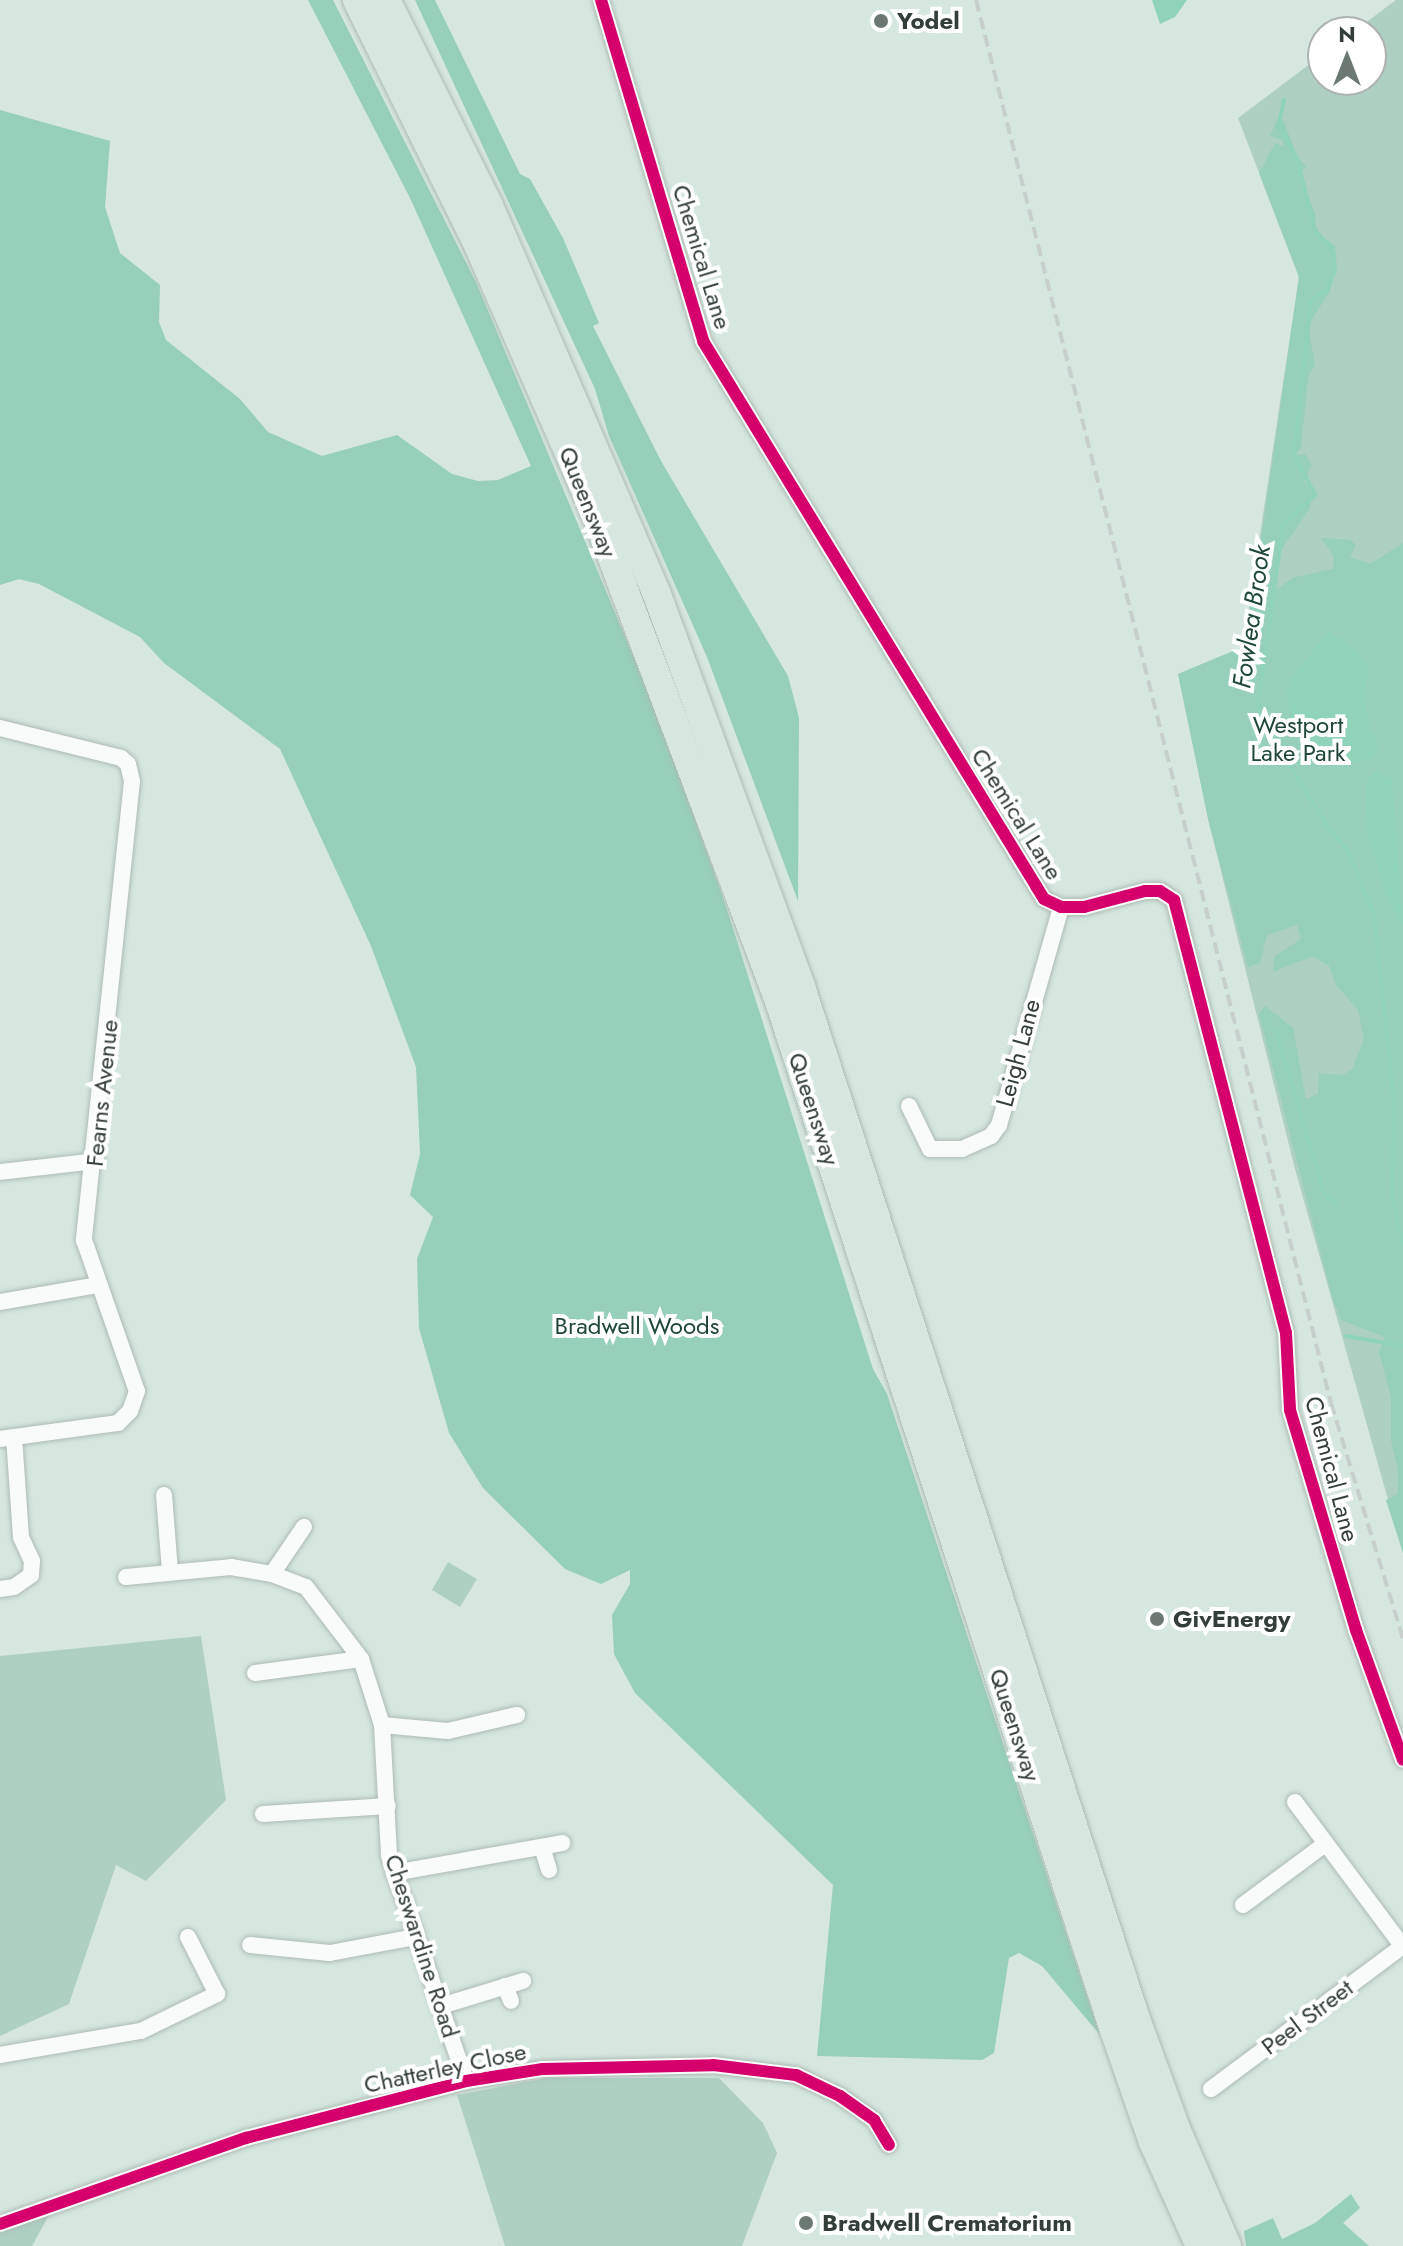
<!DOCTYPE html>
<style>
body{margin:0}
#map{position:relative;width:1403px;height:2246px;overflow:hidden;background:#d6e7df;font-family:Jost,sans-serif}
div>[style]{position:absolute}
.green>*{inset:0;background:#add0c2}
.forest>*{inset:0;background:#96cfba}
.water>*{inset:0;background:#8fd3b9}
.stream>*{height:4px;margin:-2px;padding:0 2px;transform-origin:2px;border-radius:2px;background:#8fd3b9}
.roads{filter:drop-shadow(0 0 2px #aebab5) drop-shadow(0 0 2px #aebab5)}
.minor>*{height:16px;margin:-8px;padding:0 8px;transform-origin:8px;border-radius:8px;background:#f9fbfa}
.trunk>*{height:28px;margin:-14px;padding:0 14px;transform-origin:14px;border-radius:14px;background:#d8e6e0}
.rail>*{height:4px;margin-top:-2px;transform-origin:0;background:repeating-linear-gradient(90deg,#c8cecb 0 12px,transparent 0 18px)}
.cycleway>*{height:12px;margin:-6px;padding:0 6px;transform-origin:6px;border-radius:6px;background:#d6006c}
.dots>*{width:22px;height:22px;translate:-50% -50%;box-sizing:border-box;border:4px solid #fff;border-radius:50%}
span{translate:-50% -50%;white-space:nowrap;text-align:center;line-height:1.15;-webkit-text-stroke:8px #fff;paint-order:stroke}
.poi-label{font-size:24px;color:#333e39;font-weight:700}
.left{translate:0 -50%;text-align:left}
.street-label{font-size:24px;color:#333e39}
.park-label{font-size:24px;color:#1f4638}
.water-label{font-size:26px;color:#21493b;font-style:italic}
.north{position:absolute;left:1307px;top:16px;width:80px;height:80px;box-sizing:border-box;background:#fff;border:2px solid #adb2b0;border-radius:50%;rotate:0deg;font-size:22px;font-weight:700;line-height:32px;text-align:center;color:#333e39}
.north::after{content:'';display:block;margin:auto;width:28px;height:36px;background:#6c7973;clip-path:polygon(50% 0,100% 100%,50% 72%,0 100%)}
</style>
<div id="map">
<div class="green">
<i style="clip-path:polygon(1396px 0,1403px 0,1403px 1553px,1295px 1169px,1209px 823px,1178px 674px,1243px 647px,1299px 277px,1238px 118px,1323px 54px,1323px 80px,1371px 80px,1371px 32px,1353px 32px)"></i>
<i style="clip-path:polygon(448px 1562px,477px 1579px,460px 1607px,432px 1590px)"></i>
<i style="clip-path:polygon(201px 1636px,226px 1800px,146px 1881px,116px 1865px,69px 2004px,0 2036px,0 1656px)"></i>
<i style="clip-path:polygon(547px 2078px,719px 2078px,763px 2123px,777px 2153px,742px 2246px,505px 2246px,457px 2095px)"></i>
<i style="clip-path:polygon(49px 2215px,32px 2246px,0 2246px,0 2232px)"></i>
</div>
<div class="forest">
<i style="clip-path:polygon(308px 0,333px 0,476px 282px,656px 710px,723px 897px,873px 1369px,887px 1394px,1100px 2035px,1042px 1966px,1019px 1953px,1009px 1958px,994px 2053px,982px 2060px,817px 2056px,833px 1885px,635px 1693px,614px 1654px,612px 1615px,630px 1584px,630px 1570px,601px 1584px,565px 1569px,483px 1488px,449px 1433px,419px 1328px,417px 1259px,433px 1217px,410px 1195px,420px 1154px,416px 1067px,371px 946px,280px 749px,164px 663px,140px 637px,39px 584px,19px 579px,0 585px,0 110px,110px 141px,105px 207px,120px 253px,160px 285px,159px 322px,166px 340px,240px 399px,268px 432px,322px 456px,397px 435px,452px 474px,478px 481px,498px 480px,531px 466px,410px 198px)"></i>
<i style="clip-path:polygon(415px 0,435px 0,520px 174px,530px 179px,563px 238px,599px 323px,593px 326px,661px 461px,788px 676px,799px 718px,798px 901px,707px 657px,609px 436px,595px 389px)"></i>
<i style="clip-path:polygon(1277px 120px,1284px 121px,1297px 157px,1306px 166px,1300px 175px,1316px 216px,1314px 225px,1337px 255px,1330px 291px,1308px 326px,1315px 364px,1308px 378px,1301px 448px,1295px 455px,1305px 454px,1312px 465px,1304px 481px,1312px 493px,1310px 508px,1281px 550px,1276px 589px,1295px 577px,1333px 569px,1334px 557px,1321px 538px,1350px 540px,1356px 545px,1350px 557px,1370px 564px,1403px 543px,1403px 1553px,1386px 1500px,1398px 1494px,1398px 1469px,1391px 1441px,1391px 1397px,1379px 1352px,1385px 1337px,1341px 1320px,1332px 1297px,1259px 1014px,1265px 1006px,1293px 1028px,1306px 1099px,1318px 1094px,1319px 1073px,1343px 1075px,1352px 1069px,1364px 1039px,1358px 1010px,1336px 985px,1329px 966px,1313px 956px,1273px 972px,1274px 957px,1301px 939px,1297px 925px,1267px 935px,1260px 963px,1248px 967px,1209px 823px,1178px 674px,1243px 647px,1254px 589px,1299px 277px,1259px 173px,1275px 143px,1284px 147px,1282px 140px,1270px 136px)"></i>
<i style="clip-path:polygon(1351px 2194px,1360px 2208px,1343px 2223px,1369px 2246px,1246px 2246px,1244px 2231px,1273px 2218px,1282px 2239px,1315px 2223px)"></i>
</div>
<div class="water">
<i style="clip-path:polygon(1152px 0,1187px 0,1175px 17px,1160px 24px)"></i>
<i style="clip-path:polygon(1328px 631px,1356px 650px,1369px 669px,1364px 697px,1370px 730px,1379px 745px,1374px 757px,1346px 765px,1309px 745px,1293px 722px,1286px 694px,1292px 678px)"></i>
<i style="clip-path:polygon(1376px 770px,1392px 779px,1403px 927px,1385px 891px,1367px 833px,1366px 783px)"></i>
</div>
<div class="stream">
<i style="left:1284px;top:100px;width:25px;rotate:102deg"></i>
<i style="left:1279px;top:124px;width:39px;rotate:63deg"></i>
<i style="left:1297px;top:159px;width:77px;rotate:75.8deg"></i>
<i style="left:1316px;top:234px;width:22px;rotate:39deg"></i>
<i style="left:1333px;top:248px;width:23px;rotate:85deg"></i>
<i style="left:1335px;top:271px;width:20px;rotate:114deg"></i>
<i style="left:1327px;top:289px;width:20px;rotate:143deg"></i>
<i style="left:1311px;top:301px;width:154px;rotate:96.3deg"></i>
<i style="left:1294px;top:454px;width:46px;rotate:62.9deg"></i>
<i style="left:1315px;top:495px;width:45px;rotate:135.9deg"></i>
<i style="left:1283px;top:526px;width:181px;rotate:98deg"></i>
<i style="left:1258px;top:705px;width:11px;rotate:80deg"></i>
<i style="left:1260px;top:716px;width:132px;rotate:58.6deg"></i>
<i style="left:1329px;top:829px;width:29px;rotate:49deg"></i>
<i style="left:1348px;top:851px;width:69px;rotate:67.9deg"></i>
<i style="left:1374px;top:915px;width:187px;rotate:83.9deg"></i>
<i style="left:1394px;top:1101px;width:96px;rotate:91.2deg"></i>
<i style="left:1392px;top:1197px;width:48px;rotate:76.8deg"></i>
<i style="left:1276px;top:1031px;width:172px;rotate:73.5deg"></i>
<i style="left:1325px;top:1196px;width:14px;rotate:30deg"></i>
<i style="left:1346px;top:1336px;width:58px;rotate:10deg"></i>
</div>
<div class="roads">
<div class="minor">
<i style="left:601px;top:0;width:356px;rotate:73.3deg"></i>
<i style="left:703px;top:341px;width:639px;rotate:58.57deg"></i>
<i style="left:1036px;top:886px;width:15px;rotate:58deg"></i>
<i style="left:1044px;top:899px;width:19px;rotate:25deg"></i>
<i style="left:1061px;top:907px;width:23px"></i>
<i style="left:1084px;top:907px;width:63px;rotate:-14.7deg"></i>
<i style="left:1145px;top:891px;width:15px"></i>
<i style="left:1160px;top:891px;width:17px;rotate:33deg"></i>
<i style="left:1174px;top:900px;width:447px;rotate:75.5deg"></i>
<i style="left:1286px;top:1333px;width:77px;rotate:87deg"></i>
<i style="left:1290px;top:1410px;width:230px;rotate:73.3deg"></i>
<i style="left:1356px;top:1630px;width:138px;rotate:70.1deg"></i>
<i style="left:0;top:728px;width:125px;rotate:13.9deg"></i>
<i style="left:121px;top:758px;width:9px;rotate:41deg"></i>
<i style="left:128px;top:764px;width:17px;rotate:77deg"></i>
<i style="left:132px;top:781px;width:462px;rotate:96deg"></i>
<i style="left:84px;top:1240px;width:160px;rotate:70.7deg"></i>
<i style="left:137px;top:1391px;width:21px;rotate:109deg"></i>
<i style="left:130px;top:1411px;width:17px;rotate:135deg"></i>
<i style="left:118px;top:1423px;width:119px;rotate:172.3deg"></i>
<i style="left:909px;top:1106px;width:48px;rotate:64deg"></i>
<i style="left:930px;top:1149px;width:32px"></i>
<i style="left:962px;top:1149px;width:32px;rotate:-24deg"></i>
<i style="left:991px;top:1136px;width:14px;rotate:-54deg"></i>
<i style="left:999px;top:1125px;width:227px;rotate:-74.1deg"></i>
<i style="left:0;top:1172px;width:97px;rotate:-6.5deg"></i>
<i style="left:0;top:1302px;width:98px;rotate:-9.9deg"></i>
<i style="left:164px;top:1495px;width:76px;rotate:85.5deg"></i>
<i style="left:272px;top:1574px;width:57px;rotate:-55.8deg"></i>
<i style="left:126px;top:1577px;width:105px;rotate:-5.4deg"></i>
<i style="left:231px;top:1567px;width:42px;rotate:9.7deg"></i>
<i style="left:272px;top:1574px;width:36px;rotate:21deg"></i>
<i style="left:306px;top:1587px;width:91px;rotate:52.6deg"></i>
<i style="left:361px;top:1659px;width:69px;rotate:72.3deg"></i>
<i style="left:382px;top:1725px;width:131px;rotate:86.9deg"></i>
<i style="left:389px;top:1856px;width:238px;rotate:71.1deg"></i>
<i style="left:0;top:1589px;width:14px;rotate:-8deg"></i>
<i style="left:14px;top:1587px;width:21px;rotate:-35deg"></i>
<i style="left:31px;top:1575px;width:14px;rotate:-86deg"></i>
<i style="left:32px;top:1561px;width:26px;rotate:-115deg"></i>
<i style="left:21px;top:1537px;width:100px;rotate:-94deg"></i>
<i style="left:255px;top:1673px;width:107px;rotate:-7.5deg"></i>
<i style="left:382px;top:1725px;width:66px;rotate:5.2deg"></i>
<i style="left:448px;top:1731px;width:71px;rotate:-13.1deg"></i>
<i style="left:1295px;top:1802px;width:181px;rotate:53.3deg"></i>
<i style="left:263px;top:1814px;width:125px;rotate:-3.7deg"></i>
<i style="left:542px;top:1847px;width:24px;rotate:73deg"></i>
<i style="left:394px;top:1873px;width:171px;rotate:-10.1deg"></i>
<i style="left:1243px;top:1905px;width:102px;rotate:-36.6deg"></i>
<i style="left:250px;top:1945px;width:80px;rotate:5.7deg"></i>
<i style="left:330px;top:1953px;width:86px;rotate:-10.7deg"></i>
<i style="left:505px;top:1986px;width:16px;rotate:68deg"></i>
<i style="left:441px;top:2006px;width:86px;rotate:-17deg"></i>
<i style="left:0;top:2055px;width:143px;rotate:-9.7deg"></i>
<i style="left:141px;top:2031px;width:85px;rotate:-26deg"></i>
<i style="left:217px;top:1994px;width:64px;rotate:-117deg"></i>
<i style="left:1211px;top:2089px;width:239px;rotate:-36.7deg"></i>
<i style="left:0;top:2224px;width:261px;rotate:-19.3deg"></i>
<i style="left:246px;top:2138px;width:227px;rotate:-14.5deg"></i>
<i style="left:466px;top:2081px;width:78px;rotate:-8.9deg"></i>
<i style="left:543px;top:2069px;width:170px;rotate:-1.3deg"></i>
<i style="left:713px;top:2065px;width:84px;rotate:6.9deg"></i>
<i style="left:796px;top:2075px;width:49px;rotate:25.5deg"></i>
<i style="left:840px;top:2096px;width:42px;rotate:35.2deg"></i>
<i style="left:874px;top:2120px;width:29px;rotate:59deg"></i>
</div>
<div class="trunk">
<i style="left:357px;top:0;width:273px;rotate:63.7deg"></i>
<i style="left:478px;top:245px;width:298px;rotate:66.4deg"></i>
<i style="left:597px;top:518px;width:516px;rotate:69.35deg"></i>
<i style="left:779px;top:1001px;width:1082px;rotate:71.97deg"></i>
<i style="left:1114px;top:2030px;width:119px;rotate:70.8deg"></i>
<i style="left:1153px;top:2142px;width:114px;rotate:65.7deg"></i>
<i style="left:386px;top:0;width:230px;rotate:63.4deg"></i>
<i style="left:489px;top:206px;width:421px;rotate:66.6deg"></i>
<i style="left:656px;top:592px;width:421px;rotate:69.8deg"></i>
<i style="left:801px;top:987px;width:1085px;rotate:72.02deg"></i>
<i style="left:1136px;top:2019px;width:119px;rotate:69.9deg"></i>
<i style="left:1177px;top:2131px;width:125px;rotate:66.5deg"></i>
</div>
</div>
<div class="rail">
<i style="left:976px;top:0;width:1447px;rotate:75.8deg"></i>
<i style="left:1331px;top:1403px;width:246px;rotate:73deg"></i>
</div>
<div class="cycleway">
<i style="left:601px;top:0;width:356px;rotate:73.3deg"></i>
<i style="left:703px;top:341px;width:639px;rotate:58.57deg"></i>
<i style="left:1036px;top:886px;width:15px;rotate:58deg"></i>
<i style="left:1044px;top:899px;width:19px;rotate:25deg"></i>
<i style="left:1061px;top:907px;width:23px"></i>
<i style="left:1084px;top:907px;width:63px;rotate:-14.7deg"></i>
<i style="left:1145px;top:891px;width:15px"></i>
<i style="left:1160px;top:891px;width:17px;rotate:33deg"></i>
<i style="left:1174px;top:900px;width:447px;rotate:75.5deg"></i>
<i style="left:1286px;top:1333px;width:77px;rotate:87deg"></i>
<i style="left:1290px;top:1410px;width:230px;rotate:73.3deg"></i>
<i style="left:1356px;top:1630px;width:138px;rotate:70.1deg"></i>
<i style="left:0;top:2224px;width:261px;rotate:-19.3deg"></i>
<i style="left:246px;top:2138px;width:227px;rotate:-14.5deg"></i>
<i style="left:466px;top:2081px;width:78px;rotate:-8.9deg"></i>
<i style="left:543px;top:2069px;width:170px;rotate:-1.3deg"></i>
<i style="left:713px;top:2065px;width:84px;rotate:6.9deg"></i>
<i style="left:796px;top:2075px;width:49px;rotate:25.5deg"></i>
<i style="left:840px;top:2096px;width:42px;rotate:35.2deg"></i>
<i style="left:874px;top:2120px;width:29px;rotate:59deg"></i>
</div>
<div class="dots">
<i style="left:881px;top:21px;background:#6c7973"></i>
<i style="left:1157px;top:1619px;background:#6c7973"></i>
<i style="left:806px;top:2223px;background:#6c7973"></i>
</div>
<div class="poi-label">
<span class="left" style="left:897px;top:21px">Yodel</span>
<span class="left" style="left:1173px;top:1619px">GivEnergy</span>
<span class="left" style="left:822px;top:2223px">Bradwell Crematorium</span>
</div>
<div class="street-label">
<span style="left:702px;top:257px;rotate:73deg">Chemical Lane</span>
<span style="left:588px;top:502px;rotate:68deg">Queensway</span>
<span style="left:1017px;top:814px;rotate:58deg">Chemical Lane</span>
<span style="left:1018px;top:1053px;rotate:-75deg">Leigh Lane</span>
<span style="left:102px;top:1093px;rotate:-84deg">Fearns Avenue</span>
<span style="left:814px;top:1109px;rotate:72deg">Queensway</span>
<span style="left:1332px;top:1469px;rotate:75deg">Chemical Lane</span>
<span style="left:1015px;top:1725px;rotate:72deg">Queensway</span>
<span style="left:422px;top:1946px;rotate:72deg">Cheswardine Road</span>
<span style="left:1307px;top:2017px;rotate:-37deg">Peel Street</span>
<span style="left:445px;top:2068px;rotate:-12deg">Chatterley Close</span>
</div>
<div class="park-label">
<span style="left:1298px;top:739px">Westport<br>Lake Park</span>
<span style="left:637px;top:1326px">Bradwell Woods</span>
</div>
<div class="water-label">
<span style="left:1252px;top:617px;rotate:-82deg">Fowlea Brook</span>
</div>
<div class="north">N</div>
</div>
